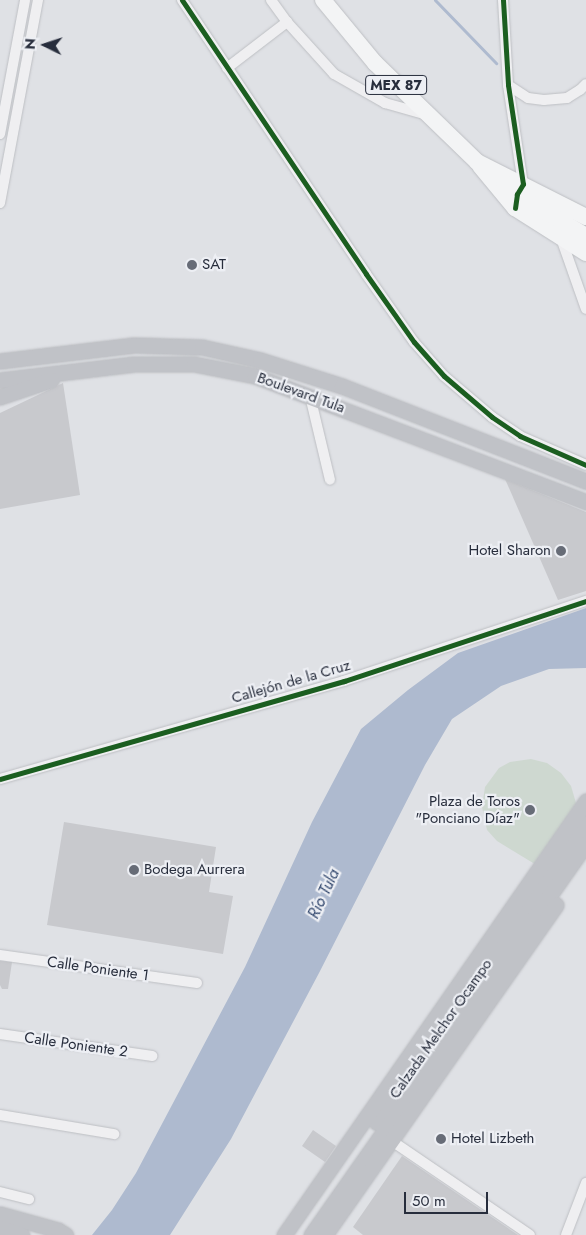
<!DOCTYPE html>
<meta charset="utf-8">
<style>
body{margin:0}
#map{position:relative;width:586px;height:1235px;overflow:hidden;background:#dfe1e5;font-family:Jost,sans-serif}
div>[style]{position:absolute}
.green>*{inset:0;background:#ced8d0}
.water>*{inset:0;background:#aebacf}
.stream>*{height:3px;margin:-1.5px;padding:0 1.5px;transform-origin:1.5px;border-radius:1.5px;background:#aebacf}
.building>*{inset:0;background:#c8c9cd}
.roads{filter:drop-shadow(0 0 1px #bdbfc3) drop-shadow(0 0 1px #bdbfc3)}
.minor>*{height:10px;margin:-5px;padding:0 5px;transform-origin:5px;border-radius:5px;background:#efeff1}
.secondary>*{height:15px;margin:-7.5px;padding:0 7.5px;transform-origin:7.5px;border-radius:7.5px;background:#c0c2c7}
.primary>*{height:16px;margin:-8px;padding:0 8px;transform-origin:8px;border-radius:8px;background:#f3f4f5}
.cycleway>*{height:5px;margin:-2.5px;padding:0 2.5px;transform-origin:2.5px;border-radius:2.5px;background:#1b5e20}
.dots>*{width:14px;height:14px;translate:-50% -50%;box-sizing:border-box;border:2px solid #edeff4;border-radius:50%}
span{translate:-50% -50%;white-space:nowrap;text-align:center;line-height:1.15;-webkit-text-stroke:4.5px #edeff4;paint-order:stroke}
.shield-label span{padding:1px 4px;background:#edeff4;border:1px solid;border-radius:4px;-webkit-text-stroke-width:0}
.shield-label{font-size:14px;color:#272d3c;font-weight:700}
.poi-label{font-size:15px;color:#272d3c}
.left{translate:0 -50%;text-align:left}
.right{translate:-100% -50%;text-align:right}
.street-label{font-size:15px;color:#272d3c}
.water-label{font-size:16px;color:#33486e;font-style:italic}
.north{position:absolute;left:20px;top:20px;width:50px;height:50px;-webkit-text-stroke:4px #edeff4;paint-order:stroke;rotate:274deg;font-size:14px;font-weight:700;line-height:20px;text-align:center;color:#272d3c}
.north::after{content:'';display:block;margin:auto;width:18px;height:22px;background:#272d3c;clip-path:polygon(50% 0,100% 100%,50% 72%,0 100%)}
.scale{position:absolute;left:404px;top:1192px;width:84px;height:22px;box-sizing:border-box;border:2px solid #272d3c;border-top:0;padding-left:6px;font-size:15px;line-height:18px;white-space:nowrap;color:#272d3c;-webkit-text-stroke:4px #edeff4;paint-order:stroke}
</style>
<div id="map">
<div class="green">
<i style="clip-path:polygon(531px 759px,547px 763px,561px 773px,571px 786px,576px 803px,538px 866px,497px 841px,487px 830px,482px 807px,485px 787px,499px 768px,510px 762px)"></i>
</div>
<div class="water">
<i style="clip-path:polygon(586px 608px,586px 668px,549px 669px,501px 686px,452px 719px,425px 765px,319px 973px,231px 1139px,170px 1235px,92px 1235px,112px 1210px,136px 1173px,245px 967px,312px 822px,361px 729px,408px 690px,458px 653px)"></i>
</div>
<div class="stream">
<i style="left:435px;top:0;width:88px;rotate:45.9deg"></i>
</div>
<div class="building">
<i style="clip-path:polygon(63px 383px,80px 495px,0 509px,0 413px)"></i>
<i style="clip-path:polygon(505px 479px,586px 512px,586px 591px,558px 600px)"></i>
<i style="clip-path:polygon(64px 822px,216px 847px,209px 892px,233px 896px,223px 954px,47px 925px)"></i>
<i style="clip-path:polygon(0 961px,12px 962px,8px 989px,2px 989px,0 985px)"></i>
<i style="clip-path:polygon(313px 1130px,336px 1146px,325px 1162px,302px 1146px)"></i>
<i style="clip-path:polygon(402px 1156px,518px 1235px,363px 1235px,353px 1227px)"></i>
</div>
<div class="roads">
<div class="minor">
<i style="left:182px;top:0;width:330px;rotate:56.1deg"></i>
<i style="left:366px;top:274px;width:83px;rotate:54.8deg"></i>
<i style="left:414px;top:342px;width:45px;rotate:48.6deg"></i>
<i style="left:444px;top:376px;width:63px;rotate:40.5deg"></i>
<i style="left:492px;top:417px;width:34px;rotate:34deg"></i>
<i style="left:520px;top:436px;width:72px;rotate:23.7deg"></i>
<i style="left:271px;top:0;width:27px;rotate:54deg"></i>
<i style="left:287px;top:22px;width:70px;rotate:47.9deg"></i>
<i style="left:334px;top:74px;width:59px;rotate:29.6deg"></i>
<i style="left:385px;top:103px;width:41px;rotate:15.8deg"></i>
<i style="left:503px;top:0;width:85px;rotate:86.6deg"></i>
<i style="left:508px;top:85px;width:100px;rotate:81.4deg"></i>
<i style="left:523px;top:184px;width:4px;rotate:117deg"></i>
<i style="left:227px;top:68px;width:76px;rotate:-37.5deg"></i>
<i style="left:508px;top:85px;width:24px;rotate:33deg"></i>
<i style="left:528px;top:98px;width:16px;rotate:7deg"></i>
<i style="left:544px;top:100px;width:23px;rotate:-5deg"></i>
<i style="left:567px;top:98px;width:15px;rotate:-32deg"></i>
<i style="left:580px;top:90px;width:8px;rotate:-45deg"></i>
<i style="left:0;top:134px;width:136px;rotate:-79.4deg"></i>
<i style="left:0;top:203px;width:207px;rotate:-79.4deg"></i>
<i style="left:561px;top:238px;width:75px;rotate:70.6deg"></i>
<i style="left:310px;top:396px;width:86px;rotate:76.6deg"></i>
<i style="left:0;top:779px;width:358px;rotate:-15.9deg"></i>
<i style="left:344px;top:681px;width:255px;rotate:-18.3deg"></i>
<i style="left:0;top:955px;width:199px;rotate:8.1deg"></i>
<i style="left:0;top:1034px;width:154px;rotate:8.2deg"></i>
<i style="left:0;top:1115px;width:116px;rotate:9.5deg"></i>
<i style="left:386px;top:1137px;width:174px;rotate:34.2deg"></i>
<i style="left:0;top:1192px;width:30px;rotate:14deg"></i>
<i style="left:566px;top:1235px;width:56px;rotate:-69deg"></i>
</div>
<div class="secondary">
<i style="left:0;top:361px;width:135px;rotate:-6.8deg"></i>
<i style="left:134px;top:345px;width:68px;rotate:1.7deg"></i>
<i style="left:202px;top:347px;width:59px;rotate:12.6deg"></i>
<i style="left:260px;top:360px;width:86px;rotate:17.6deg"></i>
<i style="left:342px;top:386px;width:262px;rotate:21.3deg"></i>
<i style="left:0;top:380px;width:135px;rotate:-6.8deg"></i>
<i style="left:134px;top:364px;width:60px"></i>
<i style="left:194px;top:364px;width:62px;rotate:11.1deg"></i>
<i style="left:255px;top:376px;width:354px;rotate:20.8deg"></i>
<i style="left:0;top:397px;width:54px;rotate:-18.4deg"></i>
<i style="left:376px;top:1122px;width:365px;rotate:-54.9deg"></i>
<i style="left:0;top:1214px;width:60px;rotate:15.4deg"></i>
<i style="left:58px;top:1230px;width:9px;rotate:32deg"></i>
<i style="left:0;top:1228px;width:23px;rotate:18deg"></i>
<i style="left:284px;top:1235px;width:529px;rotate:-55.17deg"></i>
<i style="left:311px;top:1235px;width:478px;rotate:-54.9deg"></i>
<i style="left:325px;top:1235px;width:403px;rotate:-55deg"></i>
</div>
<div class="primary">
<i style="left:323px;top:0;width:82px;rotate:50.5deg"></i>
<i style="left:375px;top:63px;width:142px;rotate:44.1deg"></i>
<i style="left:477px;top:162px;width:122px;rotate:26.8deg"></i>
<i style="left:480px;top:166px;width:55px;rotate:50.2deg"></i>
<i style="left:515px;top:208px;width:84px;rotate:32.4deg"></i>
<i style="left:504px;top:183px;width:30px;rotate:37deg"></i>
<i style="left:528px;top:201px;width:68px;rotate:31.1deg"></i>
</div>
</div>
<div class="cycleway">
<i style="left:182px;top:0;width:330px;rotate:56.1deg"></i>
<i style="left:366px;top:274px;width:83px;rotate:54.8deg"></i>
<i style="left:414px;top:342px;width:45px;rotate:48.6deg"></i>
<i style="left:444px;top:376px;width:63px;rotate:40.5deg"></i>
<i style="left:492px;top:417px;width:34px;rotate:34deg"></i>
<i style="left:520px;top:436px;width:72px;rotate:23.7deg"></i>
<i style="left:503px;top:0;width:85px;rotate:86.6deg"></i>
<i style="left:508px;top:85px;width:100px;rotate:81.4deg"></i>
<i style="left:523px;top:184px;width:12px;rotate:121deg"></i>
<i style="left:517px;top:194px;width:14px;rotate:98deg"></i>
<i style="left:0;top:779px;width:358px;rotate:-15.9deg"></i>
<i style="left:344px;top:681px;width:255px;rotate:-18.3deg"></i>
</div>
<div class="dots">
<i style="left:192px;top:265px;background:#676c77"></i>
<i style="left:561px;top:551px;background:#676c77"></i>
<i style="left:530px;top:810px;background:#676c77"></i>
<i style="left:134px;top:870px;background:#676c77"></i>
<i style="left:441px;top:1139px;background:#676c77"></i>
</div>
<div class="shield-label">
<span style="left:396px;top:85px">MEX 87</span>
</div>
<div class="poi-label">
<span class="left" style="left:202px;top:265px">SAT</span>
<span class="right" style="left:551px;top:551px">Hotel Sharon</span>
<span class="right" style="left:520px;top:810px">Plaza de Toros<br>"Ponciano Díaz"</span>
<span class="left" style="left:144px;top:870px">Bodega Aurrera</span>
<span class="left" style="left:451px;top:1139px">Hotel Lizbeth</span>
</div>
<div class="street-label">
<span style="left:301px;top:393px;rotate:20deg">Boulevard Tula</span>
<span style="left:291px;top:682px;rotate:-16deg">Callejón de la Cruz</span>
<span style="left:98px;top:969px;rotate:8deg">Calle Poniente 1</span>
<span style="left:441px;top:1029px;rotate:-55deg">Calzada Melchor Ocampo</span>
<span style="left:76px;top:1045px;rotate:8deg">Calle Poniente 2</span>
</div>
<div class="water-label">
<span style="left:324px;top:894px;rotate:-65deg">Río Tula</span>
</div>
<div class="north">N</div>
<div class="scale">50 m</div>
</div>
